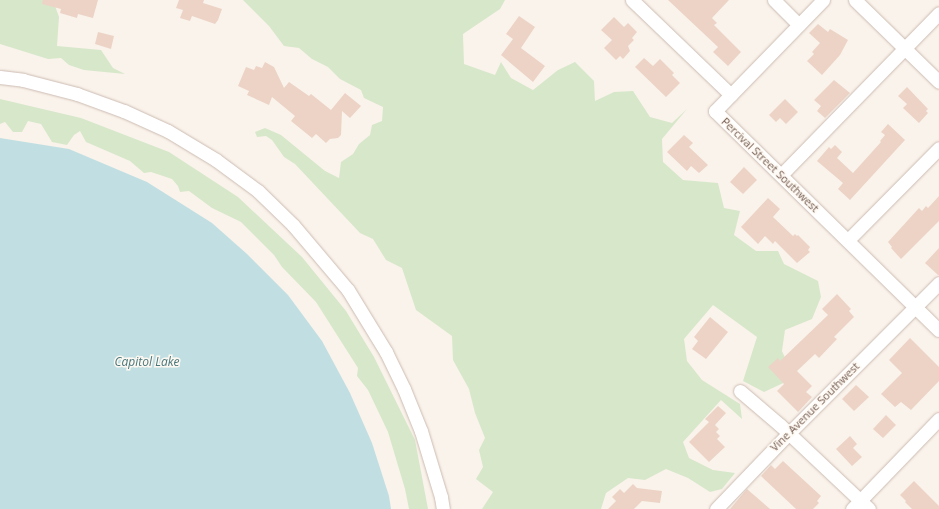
<!DOCTYPE html>
<style>
body{margin:0}
#map{position:relative;width:939px;height:509px;overflow:hidden;background:#faf3eb;font-family:"Open Sans",sans-serif}
div>[style]{position:absolute}
.green>*{inset:0;background:#d7e7ca}
.water>*{inset:0;background:#c1dfe2}
.building>*{inset:0;background:#ecd3c6}
.roads{filter:drop-shadow(0 0 1px #cbbbb2) drop-shadow(0 0 1px #cbbbb2)}
.minor>*{height:13px;margin:-6.5px;padding:0 6.5px;transform-origin:6.5px;border-radius:6.5px;background:#fff}
span{translate:-50% -50%;white-space:nowrap;text-align:center;line-height:1.15;-webkit-text-stroke:3px #fdf8f1;paint-order:stroke}
.street-label{font-size:11px;color:#725b51}
.water-label{font-size:12px;color:#49777c;font-style:italic}
</style>
<div id="map">
<div class="green">
<i style="clip-path:polygon(0 0,53px 0,59px 17px,57px 46px,101px 50px,113px 68px,125px 74px,84px 70px,69px 65px,61px 58px,48px 59px,0 44px)"></i>
<i style="clip-path:polygon(243px 0,505px 0,500px 9px,463px 34px,464px 64px,495px 75px,501px 62px,511px 78px,533px 90px,558px 70px,575px 62px,594px 81px,595px 101px,614px 92px,633px 91px,650px 117px,672px 123px,687px 109px,662px 139px,663px 162px,683px 180px,718px 183px,724px 208px,740px 211px,734px 235px,756px 251px,778px 251px,784px 264px,818px 281px,821px 297px,812px 319px,785px 330px,782px 351px,794px 378px,764px 392px,743px 381px,757px 337px,713px 305px,684px 339px,687px 361px,702px 380px,740px 404px,742px 419px,721px 400px,683px 442px,689px 458px,713px 470px,735px 473px,722px 489px,710px 492px,688px 478px,666px 469px,645px 480px,628px 478px,606px 493px,601px 509px,482px 509px,493px 492px,476px 479px,483px 467px,479px 450px,485px 438px,475px 413px,469px 389px,453px 360px,452px 336px,416px 310px,402px 268px,386px 260px,373px 239px,360px 233px,295px 164px,284px 157px,272px 140px,266px 136px,257px 137px,255px 132px,265px 128px,281px 135px,325px 171px,339px 178px,341px 162px,353px 154px,359px 144px,370px 135px,372px 125px,382px 121px,383px 107px,364px 98px,361px 90px,340px 79px,328px 67px,312px 59px,299px 48px,284px 46px,269px 26px)"></i>
<i style="clip-path:polygon(0 99px,81px 118px,169px 152px,238px 197px,302px 257px,346px 311px,374px 357px,415px 440px,428px 509px,409px 509px,405px 489px,388px 432px,368px 390px,357px 376px,358px 368px,316px 302px,282px 267px,274px 255px,241px 222px,212px 208px,189px 191px,180px 192px,178px 186px,172px 179px,151px 172px,144px 173px,130px 161px,86px 142px,80px 131px,74px 135px,67px 145px,52px 142px,41px 124px,28px 121px,22px 132px,13px 132px,5px 122px,0 124px)"></i>
</div>
<div class="water">
<i style="clip-path:polygon(0 138px,69px 149px,147px 182px,212px 223px,247px 254px,288px 295px,322px 341px,350px 393px,372px 443px,389px 496px,391px 509px,0 509px)"></i>
</div>
<div class="building">
<i style="clip-path:polygon(43px 0,98px 0,93px 18px,78px 14px,77px 18px,60px 13px,61px 9px,42px 4px)"></i>
<i style="clip-path:polygon(179px 0,204px 0,203px 3px,222px 9px,218px 20px,215px 24px,192px 16px,190px 21px,180px 18px,183px 10px,176px 8px)"></i>
<i style="clip-path:polygon(668px 0,729px 0,712px 18px,717px 23px,714px 25px,741px 52px,728px 66px,713px 52px,718px 47px)"></i>
<i style="clip-path:polygon(519px 16px,535px 27px,521px 48px,545px 66px,533px 82px,501px 55px,513px 39px,506px 34px)"></i>
<i style="clip-path:polygon(614px 17px,624px 27px,628px 23px,637px 32px,632px 38px,634px 40px,628px 46px,630px 51px,623px 59px,620px 56px,616px 60px,604px 48px,612px 40px,601px 30px)"></i>
<i style="clip-path:polygon(818px 24px,828px 32px,830px 29px,848px 40px,840px 55px,822px 75px,807px 61px,814px 54px,812px 52px,820px 43px,809px 33px)"></i>
<i style="clip-path:polygon(98px 32px,114px 36px,111px 49px,95px 44px)"></i>
<i style="clip-path:polygon(644px 58px,653px 66px,660px 59px,674px 73px,672px 75px,680px 83px,666px 97px,635px 67px)"></i>
<i style="clip-path:polygon(265px 62px,274px 67px,284px 88px,289px 82px,309px 96px,311px 94px,331px 110px,345px 93px,361px 106px,350px 118px,342px 111px,341px 135px,338px 138px,330px 139px,326px 143px,316px 134px,312px 138px,291px 121px,295px 116px,272px 97px,269px 105px,247px 95px,249px 91px,238px 86px,246px 67px,254px 70px,256px 66px,262px 68px)"></i>
<i style="clip-path:polygon(834px 80px,850px 93px,825px 118px,817px 111px,821px 106px,814px 100px)"></i>
<i style="clip-path:polygon(907px 87px,928px 109px,926px 111px,928px 113px,919px 123px,903px 108px,907px 104px,898px 96px)"></i>
<i style="clip-path:polygon(785px 99px,798px 112px,786px 124px,780px 118px,776px 122px,769px 115px)"></i>
<i style="clip-path:polygon(888px 124px,905px 140px,850px 200px,838px 189px,843px 183px,817px 161px,829px 147px,831px 149px,835px 145px,842px 152px,837px 158px,853px 173px,881px 142px,880px 141px,885px 135px,881px 132px)"></i>
<i style="clip-path:polygon(684px 135px,693px 143px,689px 147px,708px 165px,699px 173px,691px 166px,687px 171px,667px 152px)"></i>
<i style="clip-path:polygon(744px 167px,757px 180px,743px 194px,730px 182px)"></i>
<i style="clip-path:polygon(939px 196px,939px 221px,901px 259px,891px 248px,892px 247px,888px 242px,919px 208px,922px 211px,926px 206px,928px 208px)"></i>
<i style="clip-path:polygon(768px 198px,780px 209px,773px 217px,793px 236px,795px 234px,797px 236px,798px 235px,810px 247px,808px 250px,810px 252px,797px 263px,775px 241px,773px 244px,765px 236px,758px 244px,741px 227px)"></i>
<i style="clip-path:polygon(939px 248px,939px 275px,938px 275px,925px 263px)"></i>
<i style="clip-path:polygon(837px 294px,851px 309px,849px 311px,854px 317px,834px 337px,837px 339px,819px 358px,815px 354px,797px 371px,812px 386px,806px 392px,812px 397px,798px 412px,777px 391px,784px 384px,768px 367px,778px 358px,780px 361px,828px 315px,822px 309px)"></i>
<i style="clip-path:polygon(710px 317px,728px 332px,706px 359px,692px 349px,698px 341px,694px 337px)"></i>
<i style="clip-path:polygon(910px 338px,939px 367px,939px 381px,911px 410px,901px 402px,895px 407px,881px 394px,902px 373px,889px 360px)"></i>
<i style="clip-path:polygon(856px 385px,869px 397px,854px 411px,842px 399px)"></i>
<i style="clip-path:polygon(718px 406px,726px 413px,715px 425px,719px 429px,716px 432px,720px 436px,717px 439px,725px 447px,709px 462px,689px 442px,709px 422px,705px 419px)"></i>
<i style="clip-path:polygon(886px 415px,896px 425px,883px 438px,873px 429px)"></i>
<i style="clip-path:polygon(850px 436px,857px 444px,853px 448px,862px 457px,852px 466px,836px 449px)"></i>
<i style="clip-path:polygon(783px 461px,821px 496px,817px 501px,819px 503px,813px 509px,796px 509px,761px 476px,771px 465px,775px 469px)"></i>
<i style="clip-path:polygon(914px 481px,939px 506px,939px 509px,912px 509px,905px 502px,906px 501px,900px 495px)"></i>
<i style="clip-path:polygon(633px 484px,637px 488px,662px 491px,660px 503px,642px 501px,634px 509px,608px 509px,616px 501px,612px 497px,620px 489px,624px 493px)"></i>
<i style="clip-path:polygon(747px 489px,770px 509px,730px 509px)"></i>
</div>
<div class="roads">
<div class="minor">
<i style="left:632px;top:0;width:137px;rotate:43.8deg"></i>
<i style="left:774px;top:0;width:35px;rotate:45deg"></i>
<i style="left:823px;top:0;width:155px;rotate:134.2deg"></i>
<i style="left:715px;top:111px;width:313px;rotate:44.4deg"></i>
<i style="left:855px;top:0;width:117px;rotate:44.3deg"></i>
<i style="left:0;top:77px;width:23px;rotate:7deg"></i>
<i style="left:23px;top:80px;width:56px;rotate:14.5deg"></i>
<i style="left:77px;top:94px;width:50px;rotate:19.9deg"></i>
<i style="left:124px;top:111px;width:48px;rotate:24.4deg"></i>
<i style="left:168px;top:131px;width:56px;rotate:31.1deg"></i>
<i style="left:216px;top:160px;width:52px;rotate:36.4deg"></i>
<i style="left:258px;top:191px;width:49px;rotate:44.2deg"></i>
<i style="left:293px;top:225px;width:85px;rotate:49.8deg"></i>
<i style="left:348px;top:290px;width:73px;rotate:58.5deg"></i>
<i style="left:386px;top:352px;width:41px;rotate:64.1deg"></i>
<i style="left:404px;top:389px;width:45px;rotate:68deg"></i>
<i style="left:421px;top:431px;width:69px;rotate:73.1deg"></i>
<i style="left:441px;top:497px;width:12px;rotate:81deg"></i>
<i style="left:781px;top:175px;width:226px;rotate:-45.7deg"></i>
<i style="left:848px;top:240px;width:129px;rotate:-45.3deg"></i>
<i style="left:740px;top:391px;width:52px;rotate:40.4deg"></i>
<i style="left:780px;top:425px;width:122px;rotate:43.3deg"></i>
<i style="left:716px;top:509px;width:105px;rotate:-46.2deg"></i>
<i style="left:789px;top:433px;width:212px;rotate:-45deg"></i>
<i style="left:852px;top:509px;width:125px;rotate:-46deg"></i>
</div>
</div>
<div class="street-label">
<span style="left:770px;top:165px;rotate:44deg">Percival Street Southwest</span>
<span style="left:815px;top:407px;rotate:-45deg">Vine Avenue Southwest</span>
</div>
<div class="water-label">
<span style="left:147px;top:362px">Capitol Lake</span>
</div>
</div>
